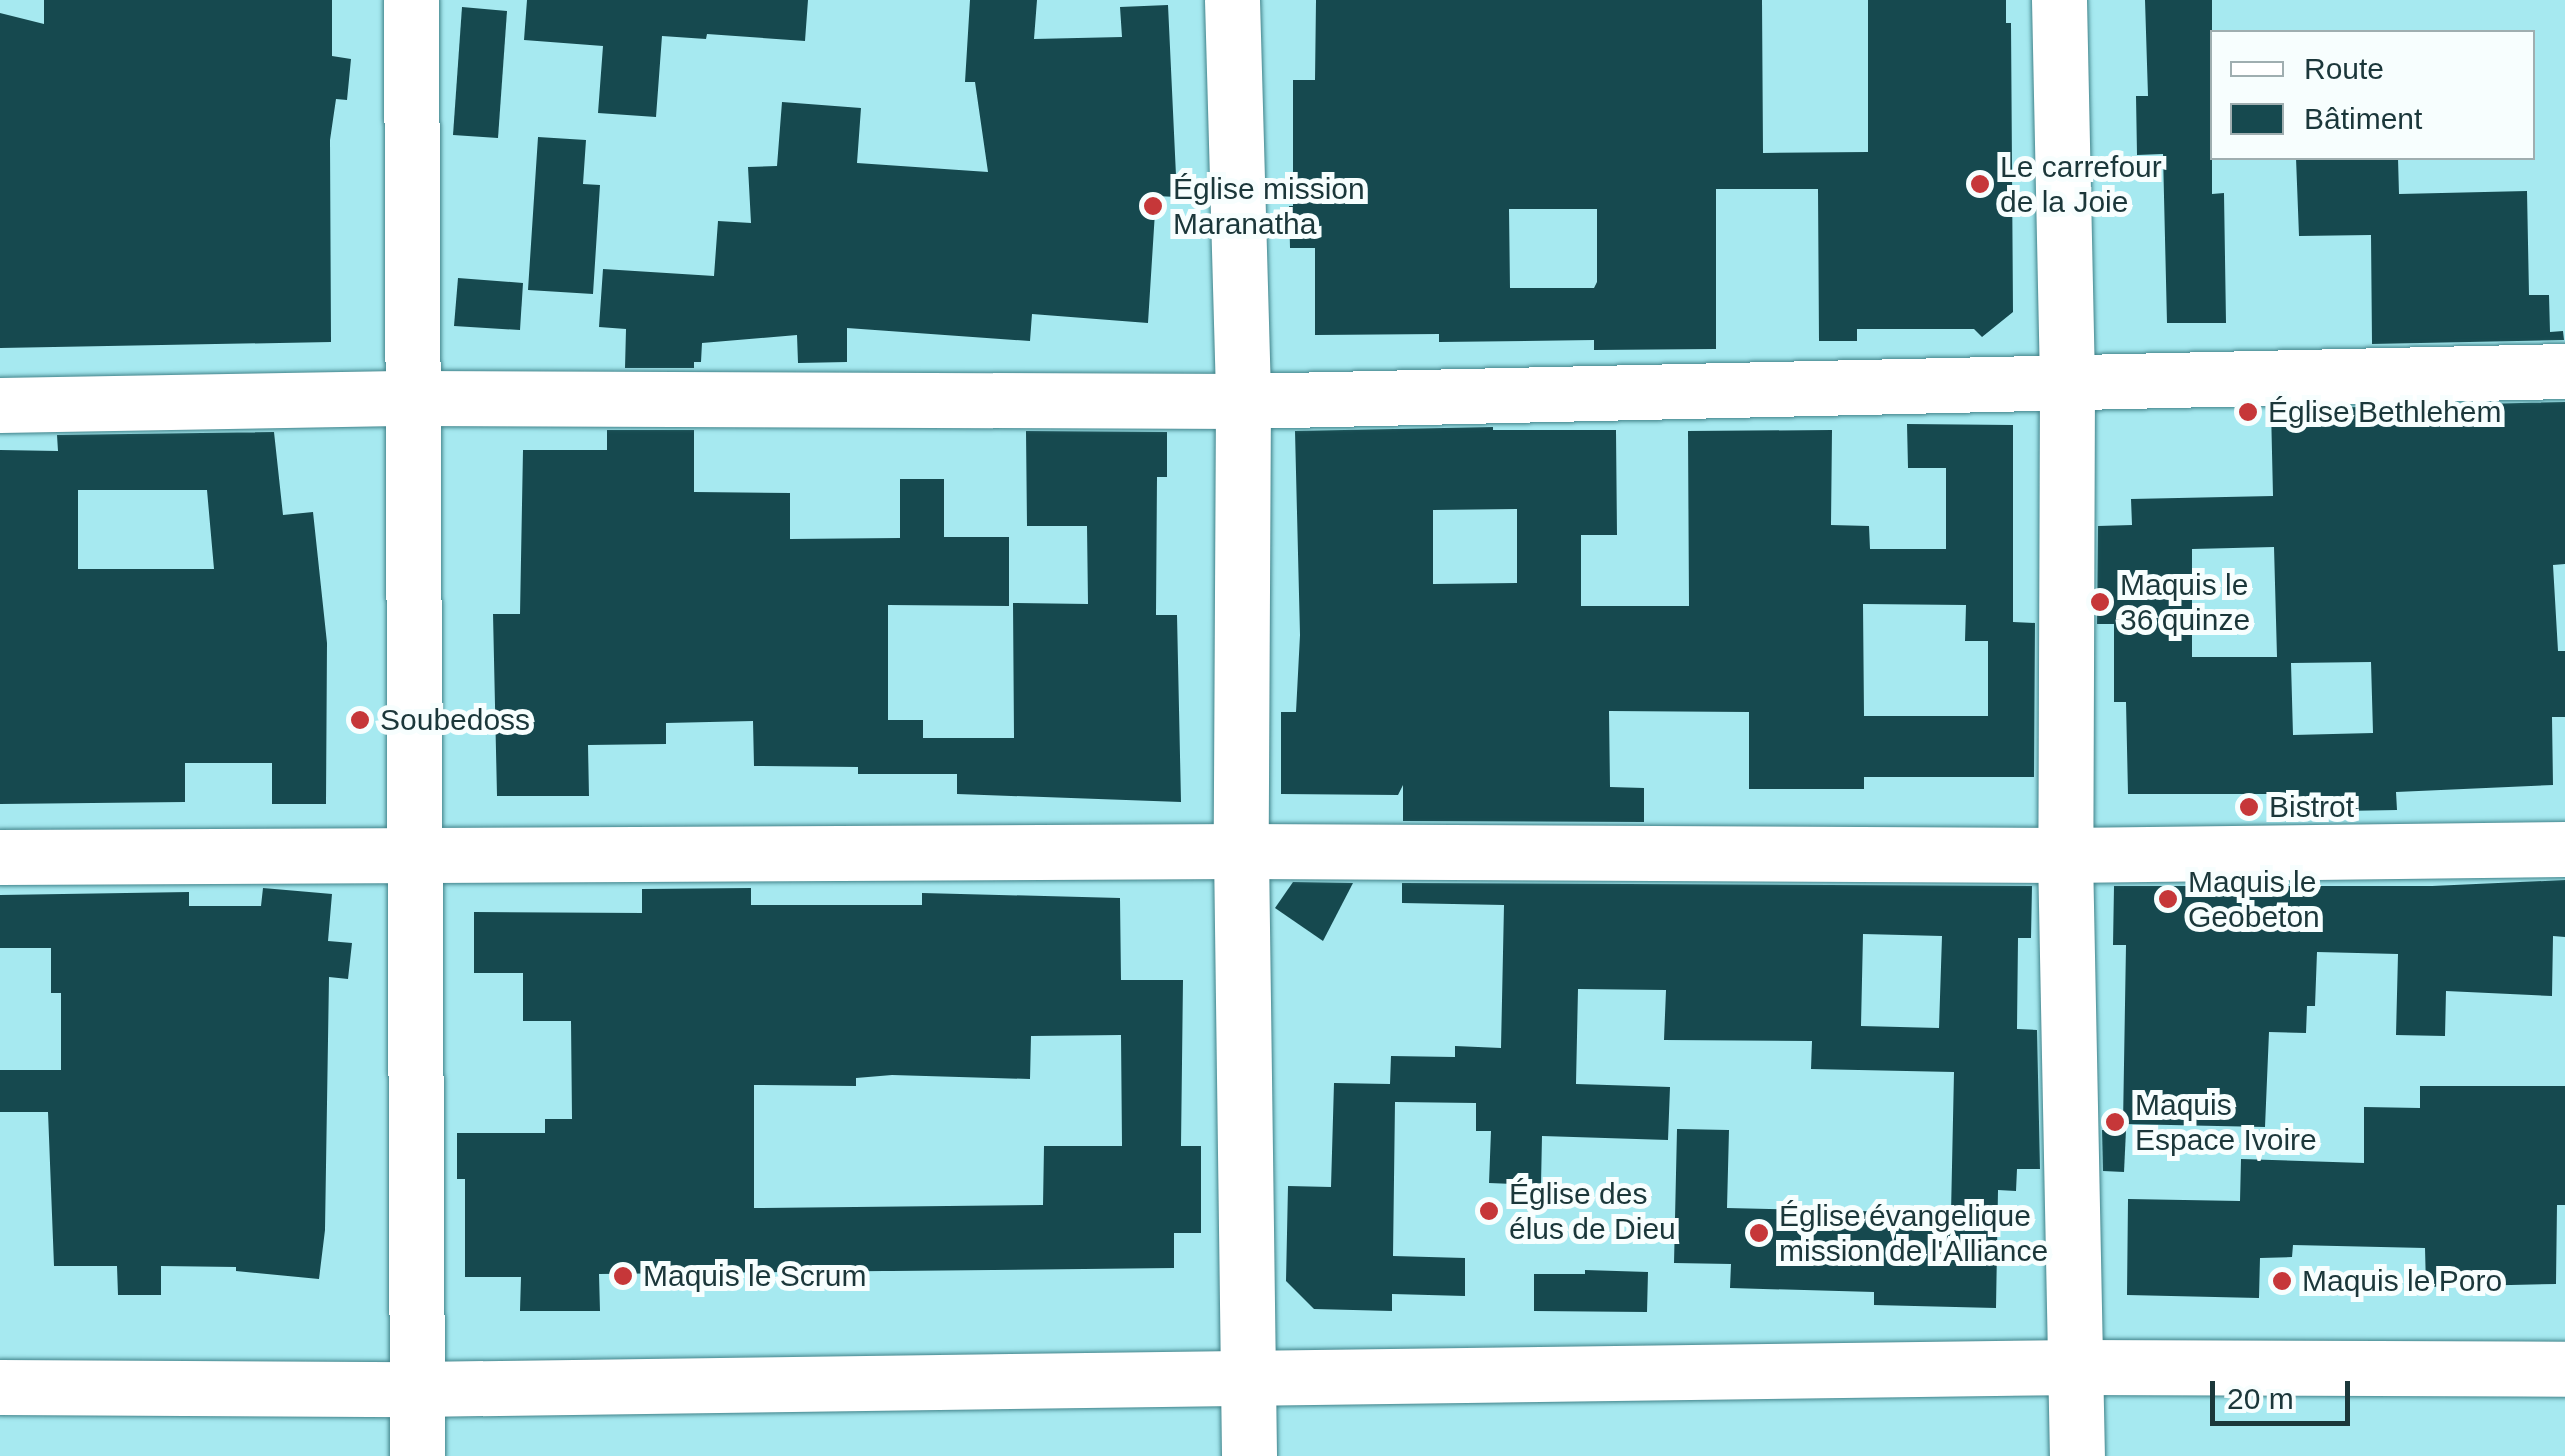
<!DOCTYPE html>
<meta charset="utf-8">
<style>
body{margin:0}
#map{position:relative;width:2565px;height:1456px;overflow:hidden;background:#a6e9f0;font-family:Arial,sans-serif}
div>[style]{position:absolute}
.building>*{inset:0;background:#16494f}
.roads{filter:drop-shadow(0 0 2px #418289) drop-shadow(0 0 2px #418289)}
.minor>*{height:55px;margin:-27.5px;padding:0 27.5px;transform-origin:27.5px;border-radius:27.5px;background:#fff}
.dots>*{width:28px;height:28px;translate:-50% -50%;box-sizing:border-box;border:5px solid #f7fefe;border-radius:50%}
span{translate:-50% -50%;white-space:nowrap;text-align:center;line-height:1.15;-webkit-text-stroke:10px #f7fefe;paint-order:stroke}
.poi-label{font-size:30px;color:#1b373a}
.left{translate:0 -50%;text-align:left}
.legend{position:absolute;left:2210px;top:30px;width:325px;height:130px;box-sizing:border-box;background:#f7fefe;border:2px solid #9faeb0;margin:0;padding:12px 18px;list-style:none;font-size:30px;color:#1b373a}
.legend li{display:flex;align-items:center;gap:20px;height:50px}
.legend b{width:50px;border:2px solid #9faeb0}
.scale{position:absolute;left:2210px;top:1381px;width:140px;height:45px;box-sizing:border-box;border:5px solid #1b373a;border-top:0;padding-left:12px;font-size:30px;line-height:35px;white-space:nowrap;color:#1b373a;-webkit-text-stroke:8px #f7fefe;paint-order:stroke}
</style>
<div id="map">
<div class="building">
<i style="clip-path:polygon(44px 0,332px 0,332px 56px,351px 59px,347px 100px,336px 99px,330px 140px,331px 342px,0 348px,0 13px,44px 24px)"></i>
<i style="clip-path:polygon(527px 0,808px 0,805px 41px,707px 34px,706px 39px,662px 36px,656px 117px,598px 113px,603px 46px,524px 40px)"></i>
<i style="clip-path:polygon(970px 0,1037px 0,1034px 39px,1122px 37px,1120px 7px,1168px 5px,1177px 197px,1156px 196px,1148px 323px,1032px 314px,1030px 341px,847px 328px,847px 362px,798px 363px,797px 335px,702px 343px,701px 362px,694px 362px,694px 368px,625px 368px,626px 329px,599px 327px,603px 269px,714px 276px,718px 221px,751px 223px,748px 167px,777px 166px,782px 102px,861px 108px,857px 163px,988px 172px,975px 82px,965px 82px)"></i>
<i style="clip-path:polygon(evenodd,1316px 0,1762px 0,1763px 153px,1868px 152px,1868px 0,2006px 0,2006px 23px,2011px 23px,2013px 312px,1982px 337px,1974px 329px,1857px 329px,1857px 341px,1819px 341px,1818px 189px,1716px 189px,1716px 349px,1594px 350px,1594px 340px,1439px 342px,1439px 334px,1315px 335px,1315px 248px,1290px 248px,1289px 206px,1293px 206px,1293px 80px,1315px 80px,1316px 0,1509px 209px,1597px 209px,1597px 282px,1594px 288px,1510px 288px,1509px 209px)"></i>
<i style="clip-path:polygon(2145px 0,2212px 0,2212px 194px,2224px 193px,2226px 323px,2167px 323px,2163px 154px,2137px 155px,2136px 96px,2148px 96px)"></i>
<i style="clip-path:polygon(462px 7px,507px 11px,498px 138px,453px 135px)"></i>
<i style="clip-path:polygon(538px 137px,586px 140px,583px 184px,600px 185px,593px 294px,528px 290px)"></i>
<i style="clip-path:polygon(2296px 158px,2398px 158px,2399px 194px,2527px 191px,2529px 295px,2549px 295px,2550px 332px,2563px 331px,2564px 340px,2372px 344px,2371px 235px,2299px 236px)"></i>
<i style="clip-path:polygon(458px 278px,523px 283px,520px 330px,454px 326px)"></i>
<i style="clip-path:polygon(evenodd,2565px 402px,2565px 564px,2553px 565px,2558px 651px,2565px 651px,2565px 717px,2552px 717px,2553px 785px,2396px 792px,2397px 810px,2286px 812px,2286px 794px,2128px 794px,2126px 702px,2114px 702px,2114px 624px,2097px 624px,2098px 526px,2132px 525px,2131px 499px,2273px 496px,2271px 409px,2565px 402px,2274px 547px,2277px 657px,2192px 657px,2192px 549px,2274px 547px,2565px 402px,2371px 662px,2373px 733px,2293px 735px,2291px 663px,2371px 662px)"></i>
<i style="clip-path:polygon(evenodd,1907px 424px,2013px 425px,2013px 622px,2035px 623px,2034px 777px,1864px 777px,1864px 789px,1749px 789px,1749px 712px,1609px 711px,1610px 787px,1644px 788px,1644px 822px,1403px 821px,1403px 785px,1398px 795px,1281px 794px,1281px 712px,1296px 712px,1300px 635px,1295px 431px,1493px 427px,1493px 430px,1616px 430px,1617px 535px,1581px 535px,1581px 606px,1689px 606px,1688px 431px,1832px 430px,1831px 525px,1869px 526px,1870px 549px,1946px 549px,1946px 468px,1908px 468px,1907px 424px,1517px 509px,1517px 583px,1433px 584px,1433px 510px,1517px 509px,1907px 424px,1863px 604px,1966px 605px,1965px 641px,1988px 641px,1988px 716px,1864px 716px,1863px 604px)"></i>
<i style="clip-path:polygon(607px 430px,694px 430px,694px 492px,790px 493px,790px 539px,900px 538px,900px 479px,944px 479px,944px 537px,1009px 537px,1009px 606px,888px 605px,888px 720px,923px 720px,923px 738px,1014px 738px,1013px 603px,1088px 604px,1087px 526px,1027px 526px,1026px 431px,1167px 432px,1167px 477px,1157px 477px,1156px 615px,1177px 615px,1181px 802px,957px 794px,957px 774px,858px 774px,858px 767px,754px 766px,753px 721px,666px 723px,666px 744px,588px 745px,589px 796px,497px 796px,493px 614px,520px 614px,523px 450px,607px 450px)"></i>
<i style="clip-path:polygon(evenodd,274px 432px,283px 515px,313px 512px,327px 643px,326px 804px,272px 804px,272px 763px,185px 763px,185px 802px,0 804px,0 450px,58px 451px,57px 435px,274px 432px,78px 490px,207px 490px,214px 569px,78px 569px,78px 490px)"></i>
<i style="clip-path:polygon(2565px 880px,2565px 937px,2553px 936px,2552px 996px,2446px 991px,2445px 1036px,2396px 1035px,2398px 954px,2317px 952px,2315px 1006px,2307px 1006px,2306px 1033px,2269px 1032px,2265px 1127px,2123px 1124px,2126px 945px,2113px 945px,2114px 886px,2432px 886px)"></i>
<i style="clip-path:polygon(1293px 882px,1353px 883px,1323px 941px,1275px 908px)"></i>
<i style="clip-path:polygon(evenodd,1402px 883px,2032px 886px,2031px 938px,2018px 938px,2017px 1029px,2037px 1030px,2040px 1169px,2017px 1169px,2016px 1191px,1998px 1190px,1996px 1308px,1874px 1305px,1874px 1292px,1730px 1288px,1731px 1264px,1674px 1263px,1677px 1129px,1729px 1130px,1727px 1208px,1951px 1213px,1954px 1072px,1811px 1069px,1812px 1041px,1664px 1040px,1666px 990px,1578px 989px,1576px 1084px,1670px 1087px,1668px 1140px,1542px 1136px,1541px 1185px,1489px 1183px,1491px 1131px,1476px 1131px,1476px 1103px,1395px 1102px,1393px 1256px,1465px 1258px,1465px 1296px,1392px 1294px,1392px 1311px,1314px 1309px,1286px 1281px,1288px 1186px,1331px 1187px,1334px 1083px,1390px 1084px,1391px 1056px,1455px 1057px,1455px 1046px,1501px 1048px,1504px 905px,1402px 903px,1402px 883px,1863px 934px,1942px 936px,1939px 1028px,1861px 1026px,1863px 934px)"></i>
<i style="clip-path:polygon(263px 888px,332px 894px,328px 941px,352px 943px,348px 979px,329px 977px,325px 1230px,319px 1279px,236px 1271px,236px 1267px,161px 1266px,161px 1295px,118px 1295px,117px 1266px,54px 1266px,48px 1112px,0 1112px,0 1070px,61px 1070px,61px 993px,51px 993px,51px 948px,0 948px,0 895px,189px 892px,189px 906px,261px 906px)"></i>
<i style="clip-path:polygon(evenodd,751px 888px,751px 905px,922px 905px,922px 893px,1120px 898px,1121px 980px,1183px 980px,1181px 1146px,1201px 1146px,1201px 1233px,1174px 1233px,1174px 1268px,599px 1274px,600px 1311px,520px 1311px,521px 1277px,465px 1277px,465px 1179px,457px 1179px,457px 1133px,545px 1133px,545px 1119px,572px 1119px,571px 1021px,523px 1021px,523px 973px,474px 973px,474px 912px,642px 913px,642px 889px,751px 888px,1121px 1035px,1122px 1146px,1044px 1146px,1043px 1205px,754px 1208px,754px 1085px,856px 1086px,856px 1078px,892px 1075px,1030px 1079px,1031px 1036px,1121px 1035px)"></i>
<i style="clip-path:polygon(2420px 1086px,2565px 1086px,2565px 1205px,2557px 1205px,2556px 1284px,2426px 1287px,2425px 1248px,2293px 1245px,2292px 1257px,2260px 1258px,2259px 1298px,2127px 1295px,2128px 1199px,2240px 1201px,2241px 1159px,2364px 1163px,2364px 1107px,2420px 1108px)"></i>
<i style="clip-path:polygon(2102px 1130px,2126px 1130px,2124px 1172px,2103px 1171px)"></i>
<i style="clip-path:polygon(1585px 1270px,1648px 1272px,1647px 1312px,1534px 1311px,1534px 1274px,1585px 1274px)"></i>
</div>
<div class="roads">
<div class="minor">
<i style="left:411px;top:0;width:1456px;rotate:89.76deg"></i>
<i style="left:1232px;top:0;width:401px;rotate:88.4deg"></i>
<i style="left:1243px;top:401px;width:450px;rotate:90.3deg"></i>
<i style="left:1241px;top:851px;width:605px;rotate:89.24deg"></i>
<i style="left:2059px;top:0;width:385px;rotate:88.8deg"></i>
<i style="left:2067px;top:385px;width:470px;rotate:90.2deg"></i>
<i style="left:2065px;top:855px;width:601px;rotate:88.86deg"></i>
<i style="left:0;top:405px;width:413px;rotate:-1deg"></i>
<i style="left:413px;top:398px;width:830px;rotate:0.21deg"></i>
<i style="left:1243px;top:401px;width:1322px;rotate:-1.3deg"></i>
<i style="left:0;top:857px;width:1241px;rotate:-0.28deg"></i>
<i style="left:1241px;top:851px;width:824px;rotate:0.28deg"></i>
<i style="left:2065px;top:855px;width:500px;rotate:-0.69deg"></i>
<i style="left:0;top:1387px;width:416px;rotate:0.3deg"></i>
<i style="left:416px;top:1389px;width:1662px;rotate:-0.76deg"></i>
<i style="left:2078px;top:1367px;width:487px;rotate:0.2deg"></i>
</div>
</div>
<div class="dots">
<i style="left:1980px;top:184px;background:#c63739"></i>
<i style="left:1153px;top:206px;background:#c63739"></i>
<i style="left:2248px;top:412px;background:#c63739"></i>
<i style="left:2100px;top:602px;background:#c63739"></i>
<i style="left:360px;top:720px;background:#c63739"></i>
<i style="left:2249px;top:807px;background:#c63739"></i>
<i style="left:2168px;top:899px;background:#c63739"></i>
<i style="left:2115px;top:1122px;background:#c63739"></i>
<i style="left:1489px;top:1211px;background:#c63739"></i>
<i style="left:1759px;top:1233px;background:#c63739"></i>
<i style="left:623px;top:1276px;background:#c63739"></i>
<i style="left:2282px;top:1281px;background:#c63739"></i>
</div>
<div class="poi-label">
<span class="left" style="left:2000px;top:184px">Le carrefour<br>de la Joie</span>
<span class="left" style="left:1173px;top:206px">Église mission<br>Maranatha</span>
<span class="left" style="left:2268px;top:412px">Église Bethlehem</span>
<span class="left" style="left:2120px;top:602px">Maquis le<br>36 quinze</span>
<span class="left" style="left:380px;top:720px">Soubedoss</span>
<span class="left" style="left:2269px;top:807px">Bistrot</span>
<span class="left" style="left:2188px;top:899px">Maquis le<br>Geobeton</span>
<span class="left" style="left:2135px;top:1122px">Maquis<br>Espace Ivoire</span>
<span class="left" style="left:1509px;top:1211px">Église des<br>élus de Dieu</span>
<span class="left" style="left:1779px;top:1233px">Église évangelique<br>mission de l'Alliance</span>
<span class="left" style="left:643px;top:1276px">Maquis le Scrum</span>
<span class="left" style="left:2302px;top:1281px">Maquis le Poro</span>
</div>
<ul class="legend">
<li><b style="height:12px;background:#fff"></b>Route</li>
<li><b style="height:28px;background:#16494f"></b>Bâtiment</li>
</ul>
<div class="scale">20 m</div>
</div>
